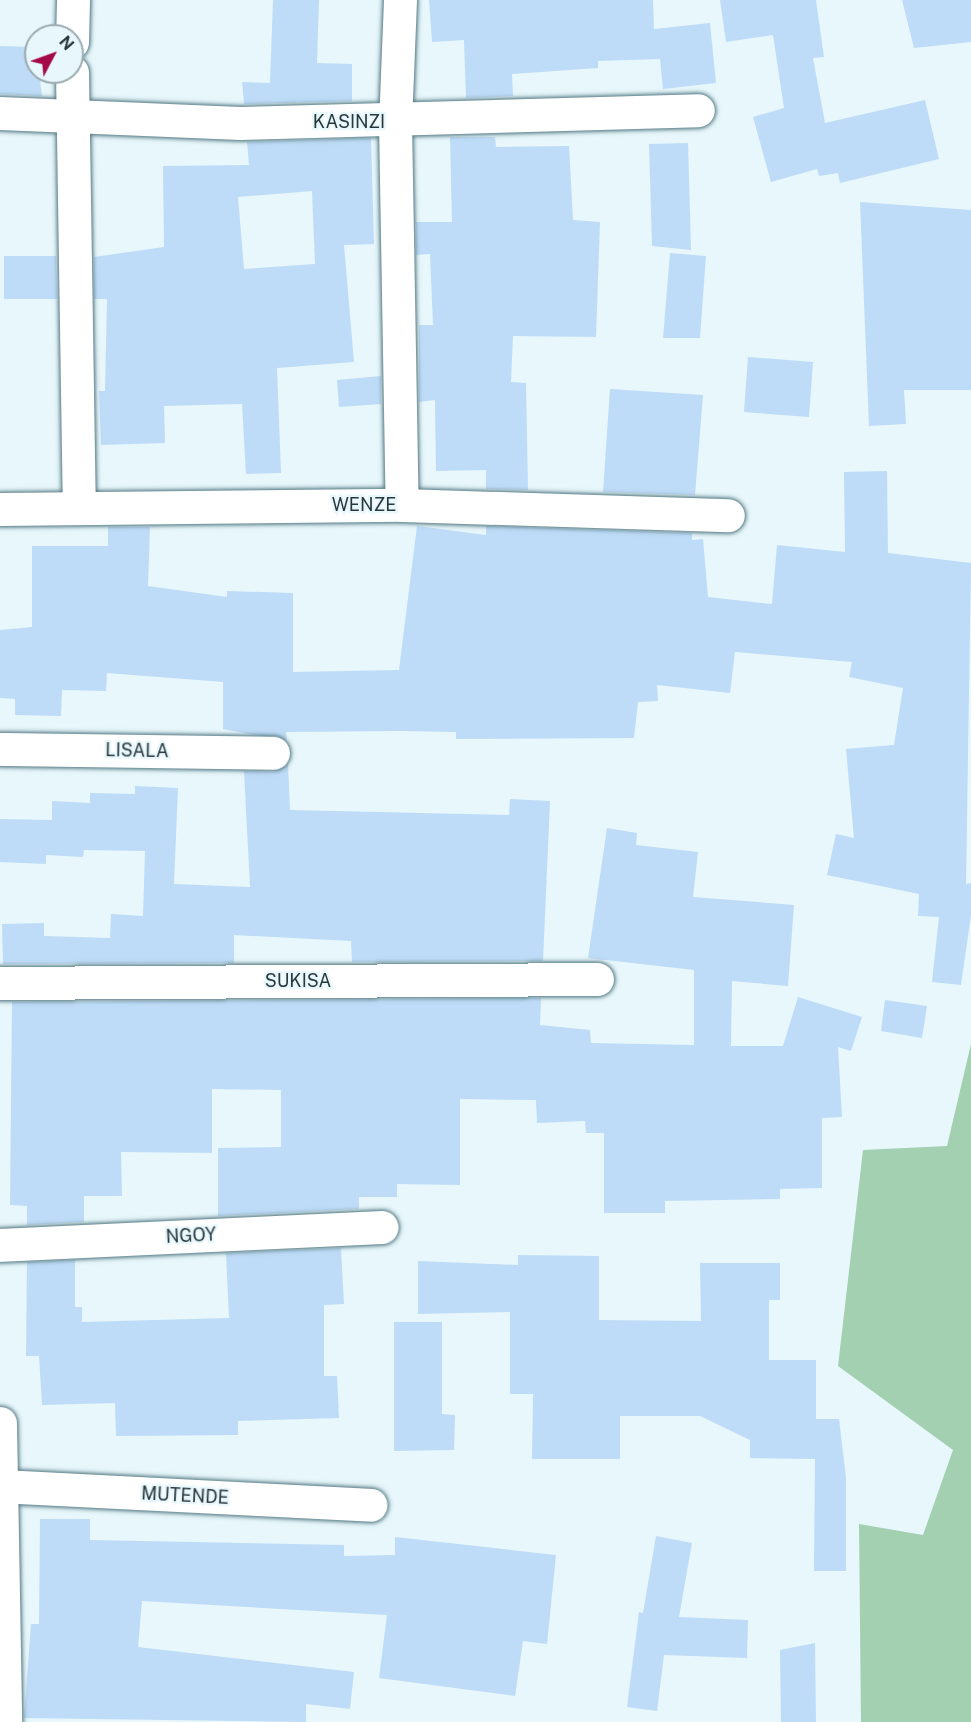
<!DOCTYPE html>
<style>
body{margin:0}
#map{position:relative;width:971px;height:1722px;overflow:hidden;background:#e7f7fb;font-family:"Public Sans",sans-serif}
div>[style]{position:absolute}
.green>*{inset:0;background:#a2d0b1}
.building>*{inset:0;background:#bedcf7}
.roads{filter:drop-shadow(0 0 2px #547983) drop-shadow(0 0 2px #547983)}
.minor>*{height:33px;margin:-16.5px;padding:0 16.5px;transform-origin:16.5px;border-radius:16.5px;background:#fff}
span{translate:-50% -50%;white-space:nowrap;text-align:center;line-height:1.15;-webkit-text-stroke:4.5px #e7f7fb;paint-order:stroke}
.street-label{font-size:18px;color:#28383c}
.north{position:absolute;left:24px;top:24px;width:60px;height:60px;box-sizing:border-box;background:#e7f7fb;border:2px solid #9babaf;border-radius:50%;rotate:49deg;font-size:16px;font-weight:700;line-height:24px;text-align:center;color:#28383c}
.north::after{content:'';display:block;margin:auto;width:21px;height:27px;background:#a30a47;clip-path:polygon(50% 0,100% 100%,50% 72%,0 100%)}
</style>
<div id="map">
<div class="green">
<i style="clip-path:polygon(971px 1044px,971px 1722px,861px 1722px,859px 1524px,923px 1535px,953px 1450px,838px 1366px,863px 1150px,947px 1146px)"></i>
</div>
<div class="building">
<i style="clip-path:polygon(273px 0,319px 0,317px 63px,352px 64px,352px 101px,244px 104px,242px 82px,270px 83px)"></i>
<i style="clip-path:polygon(429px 0,653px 0,654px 29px,710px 23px,716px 83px,663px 89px,660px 59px,598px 61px,598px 68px,512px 74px,513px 96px,466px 98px,464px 40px,432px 42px)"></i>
<i style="clip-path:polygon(720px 0,816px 0,824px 57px,813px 58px,825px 123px,925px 100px,939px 159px,840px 183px,838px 173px,819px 176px,817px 169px,771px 182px,753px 117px,784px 108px,773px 35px,726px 42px)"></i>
<i style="clip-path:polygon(902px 0,971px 0,971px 42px,914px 48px)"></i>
<i style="clip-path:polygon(0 46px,36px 47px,42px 96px,0 94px)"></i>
<i style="clip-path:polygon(450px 137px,495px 137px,496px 147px,569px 146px,573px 220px,600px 222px,596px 337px,513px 336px,511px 382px,526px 383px,528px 490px,486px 489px,486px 470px,436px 471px,435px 400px,419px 402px,419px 325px,433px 325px,430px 254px,416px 255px,416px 222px,452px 222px)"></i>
<i style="clip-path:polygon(evenodd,371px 138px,374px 244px,344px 245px,354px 362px,277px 368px,281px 473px,246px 474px,242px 404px,164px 406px,165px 443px,101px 445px,99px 391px,105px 391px,107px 299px,94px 299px,94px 257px,164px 247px,163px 166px,249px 165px,247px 142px,371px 138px,312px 191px,315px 264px,244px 269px,238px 197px,312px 191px)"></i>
<i style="clip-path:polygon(688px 143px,691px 250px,652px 246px,649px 144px)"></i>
<i style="clip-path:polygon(860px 202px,971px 210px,971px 390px,904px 390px,906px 424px,869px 426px)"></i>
<i style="clip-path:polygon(670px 253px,706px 256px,700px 338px,663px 338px)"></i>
<i style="clip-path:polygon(4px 256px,56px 256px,57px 299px,4px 299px)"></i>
<i style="clip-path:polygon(748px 357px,813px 362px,809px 417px,744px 412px)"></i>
<i style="clip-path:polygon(381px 376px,381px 404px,339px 407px,337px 380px)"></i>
<i style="clip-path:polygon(610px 389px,703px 395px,695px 495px,603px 492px)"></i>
<i style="clip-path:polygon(887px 471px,888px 553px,971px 563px,966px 884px,971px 883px,971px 915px,961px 985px,932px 982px,939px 917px,918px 916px,919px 894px,827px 875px,836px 834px,854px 838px,846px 749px,894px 745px,903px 688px,849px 677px,852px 662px,735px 652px,730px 693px,657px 685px,658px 701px,638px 702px,634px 738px,456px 739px,456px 732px,401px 731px,286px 732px,287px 741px,223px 729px,223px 682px,107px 673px,106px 691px,62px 690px,61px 716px,15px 715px,15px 699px,0 698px,0 630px,32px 627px,32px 546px,108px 546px,108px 527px,150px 527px,148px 586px,227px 597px,227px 591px,293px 593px,293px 672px,399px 670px,417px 526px,486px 535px,486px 526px,692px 533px,692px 540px,703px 539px,708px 597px,772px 604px,777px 545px,845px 552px,844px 472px)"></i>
<i style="clip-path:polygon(288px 764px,290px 810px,509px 815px,510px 799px,550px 801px,543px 961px,352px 962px,351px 941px,234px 935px,234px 963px,3px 964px,2px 924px,44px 923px,44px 936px,110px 938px,111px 914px,143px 916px,145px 851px,84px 850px,83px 857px,46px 855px,46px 864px,0 862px,0 819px,52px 820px,52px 801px,90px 803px,90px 793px,135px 794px,135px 786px,178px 788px,174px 884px,250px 887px,244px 771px,273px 772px)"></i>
<i style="clip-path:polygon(607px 828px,637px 833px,636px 845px,698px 852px,693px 897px,794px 905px,788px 986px,732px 981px,731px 1046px,783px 1046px,798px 997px,862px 1017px,851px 1051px,838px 1047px,842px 1117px,822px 1118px,822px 1188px,780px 1189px,780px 1199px,665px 1201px,665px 1213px,604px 1213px,604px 1133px,586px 1133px,585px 1121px,537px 1123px,536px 1100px,460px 1099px,460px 1185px,397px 1184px,397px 1197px,359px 1197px,359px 1209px,218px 1216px,218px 1148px,281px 1147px,281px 1090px,212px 1089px,212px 1153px,121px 1152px,122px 1196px,84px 1196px,84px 1222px,27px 1225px,27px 1206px,10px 1205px,12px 1002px,541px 998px,540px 1025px,590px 1030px,591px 1043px,694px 1045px,694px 970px,588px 958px)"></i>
<i style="clip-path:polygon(885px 1000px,927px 1006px,922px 1038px,881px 1031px)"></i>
<i style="clip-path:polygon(341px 1248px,344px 1304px,324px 1305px,324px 1376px,337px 1376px,339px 1418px,238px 1421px,238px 1435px,116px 1436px,115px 1403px,42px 1405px,39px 1356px,26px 1356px,27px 1262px,75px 1260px,75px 1307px,82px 1307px,82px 1322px,229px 1318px,226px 1253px)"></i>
<i style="clip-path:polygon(518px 1255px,599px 1256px,599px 1320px,701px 1321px,700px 1263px,780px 1263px,780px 1300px,769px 1300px,769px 1360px,816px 1360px,816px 1419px,839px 1419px,846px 1478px,846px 1571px,814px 1571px,815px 1459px,750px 1458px,750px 1440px,700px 1416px,620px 1416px,620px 1459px,532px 1459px,533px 1394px,510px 1394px,510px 1312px,418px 1314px,418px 1261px,518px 1265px)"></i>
<i style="clip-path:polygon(394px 1322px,442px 1322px,442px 1414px,455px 1415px,454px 1450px,394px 1451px)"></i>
<i style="clip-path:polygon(40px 1519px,90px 1519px,90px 1540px,344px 1545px,344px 1556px,395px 1555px,395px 1537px,556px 1555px,547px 1644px,523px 1641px,515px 1696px,379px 1678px,387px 1615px,142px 1601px,138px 1647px,354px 1672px,350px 1709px,306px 1704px,306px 1722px,24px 1718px,31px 1624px,39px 1624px)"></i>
<i style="clip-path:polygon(656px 1536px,692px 1543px,679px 1617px,748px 1620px,747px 1658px,664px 1655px,657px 1711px,627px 1707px,639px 1612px,643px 1613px)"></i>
<i style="clip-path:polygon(815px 1643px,816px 1722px,781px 1722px,780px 1650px)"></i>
</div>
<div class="roads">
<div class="minor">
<i style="left:400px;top:0;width:122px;rotate:92.3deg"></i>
<i style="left:395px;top:122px;width:383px;rotate:89deg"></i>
<i style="left:72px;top:42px;width:42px;rotate:-88.6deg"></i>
<i style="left:72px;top:72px;width:435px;rotate:89.1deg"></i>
<i style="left:0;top:113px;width:240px;rotate:2.4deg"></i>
<i style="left:240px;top:123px;width:458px;rotate:-1.6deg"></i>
<i style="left:0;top:509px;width:402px;rotate:-0.6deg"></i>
<i style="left:402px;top:505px;width:326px;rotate:1.8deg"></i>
<i style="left:0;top:749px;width:273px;rotate:0.8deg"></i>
<i style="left:0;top:983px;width:597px;rotate:-0.38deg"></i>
<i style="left:0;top:1245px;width:382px;rotate:-2.7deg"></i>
<i style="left:0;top:1423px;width:299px;rotate:89deg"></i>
<i style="left:0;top:1486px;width:371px;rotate:2.9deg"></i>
</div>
</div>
<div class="street-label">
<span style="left:349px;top:122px">KASINZI</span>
<span style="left:364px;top:505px">WENZE</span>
<span style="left:137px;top:751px;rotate:1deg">LISALA</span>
<span style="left:298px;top:981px">SUKISA</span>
<span style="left:191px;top:1236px;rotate:-3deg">NGOY</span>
<span style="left:185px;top:1496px;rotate:3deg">MUTENDE</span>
</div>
<div class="north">N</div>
</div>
